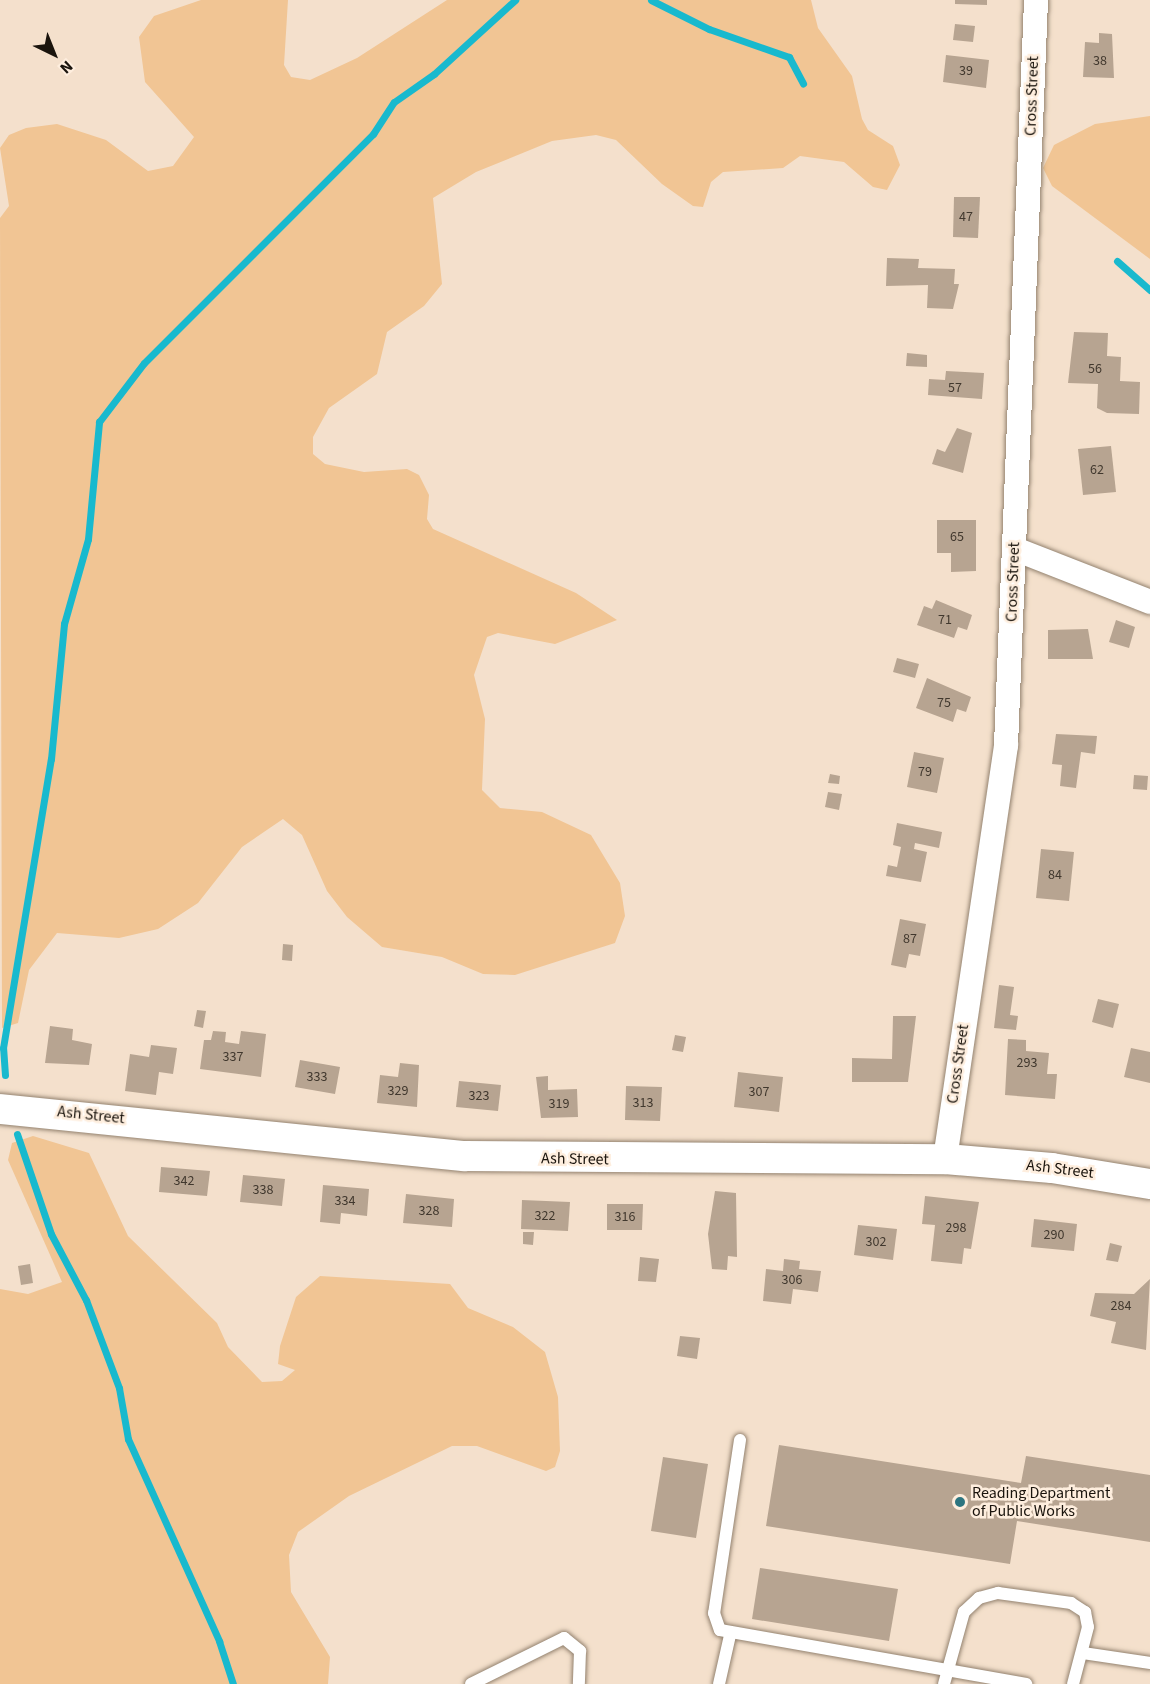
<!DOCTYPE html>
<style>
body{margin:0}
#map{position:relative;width:1150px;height:1684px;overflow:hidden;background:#f4e0cc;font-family:"Source Sans 3",sans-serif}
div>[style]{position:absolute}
.green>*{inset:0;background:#f1c594}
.stream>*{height:7px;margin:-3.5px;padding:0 3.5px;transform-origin:3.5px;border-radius:3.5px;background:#18b9ce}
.building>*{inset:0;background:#b7a491}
.roads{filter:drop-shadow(0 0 2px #93826f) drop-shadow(0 0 2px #93826f)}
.service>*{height:12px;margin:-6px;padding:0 6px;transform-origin:6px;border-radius:6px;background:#fff}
.minor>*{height:24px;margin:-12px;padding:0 12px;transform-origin:12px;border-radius:12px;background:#fff}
.tertiary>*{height:30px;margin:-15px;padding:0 15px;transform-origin:15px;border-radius:15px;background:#fff}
.dots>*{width:16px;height:16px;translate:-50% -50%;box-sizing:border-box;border:3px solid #feeede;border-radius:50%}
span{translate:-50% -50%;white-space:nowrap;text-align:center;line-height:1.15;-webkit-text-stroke:5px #feeede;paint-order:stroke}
.number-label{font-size:14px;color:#41382e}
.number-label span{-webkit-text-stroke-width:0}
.street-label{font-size:16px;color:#1a140d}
.poi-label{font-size:16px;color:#1a140d}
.left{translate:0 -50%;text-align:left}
.north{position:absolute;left:24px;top:24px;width:60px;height:60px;-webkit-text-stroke:4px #feeede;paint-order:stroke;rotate:137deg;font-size:16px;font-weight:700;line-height:24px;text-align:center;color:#1a140d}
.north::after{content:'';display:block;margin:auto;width:21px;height:27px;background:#1a140d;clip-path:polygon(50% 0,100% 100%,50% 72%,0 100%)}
</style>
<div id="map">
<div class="green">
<i style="clip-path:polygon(201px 0,288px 0,284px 65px,291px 77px,310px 80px,357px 58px,447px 0,811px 0,818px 28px,852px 76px,862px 119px,868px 130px,893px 146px,900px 165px,887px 190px,873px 187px,844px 162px,800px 156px,783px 168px,723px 172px,711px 182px,703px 207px,693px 206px,662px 184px,616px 140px,596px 135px,552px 141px,476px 172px,433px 198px,442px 284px,424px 306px,387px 332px,377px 374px,329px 408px,313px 437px,313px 454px,325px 464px,364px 472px,407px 469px,419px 475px,429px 495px,427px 519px,433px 529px,576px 593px,617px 620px,555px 644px,498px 633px,487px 637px,474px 675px,485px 719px,482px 790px,500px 808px,542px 812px,591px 835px,620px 883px,625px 916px,615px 943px,515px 975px,483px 974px,442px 957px,382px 947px,347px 917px,327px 891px,302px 835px,283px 819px,242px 847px,198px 903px,158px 929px,119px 938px,57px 933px,29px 970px,18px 1023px,2px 1028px,0 218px,9px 206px,0 148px,9px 135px,26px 128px,57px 124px,106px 140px,148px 171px,173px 166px,194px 137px,145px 82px,139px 37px,154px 16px)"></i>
<i style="clip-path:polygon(1150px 116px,1150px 259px,1052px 186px,1043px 168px,1054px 145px,1095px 124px)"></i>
<i style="clip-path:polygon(33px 1136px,89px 1153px,128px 1236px,217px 1323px,228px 1347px,262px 1382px,282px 1381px,295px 1370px,278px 1364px,280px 1346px,296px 1297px,320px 1276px,450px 1284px,468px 1308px,513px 1327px,545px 1352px,558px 1397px,560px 1451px,555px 1467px,546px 1471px,477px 1446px,452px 1446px,349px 1496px,298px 1532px,289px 1555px,291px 1592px,330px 1657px,328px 1684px,0 1684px,0 1289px,28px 1294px,62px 1282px,8px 1160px,12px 1143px)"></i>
</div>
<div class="stream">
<i style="left:651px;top:0;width:65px;rotate:26.6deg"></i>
<i style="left:709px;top:29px;width:85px;rotate:19.3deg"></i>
<i style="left:789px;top:57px;width:30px;rotate:62deg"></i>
<i style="left:1117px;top:261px;width:44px;rotate:41.3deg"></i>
<i style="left:5px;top:1075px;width:27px;rotate:-94deg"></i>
<i style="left:3px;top:1048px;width:293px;rotate:-80.6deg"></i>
<i style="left:51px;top:759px;width:136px;rotate:-84.5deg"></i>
<i style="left:64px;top:624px;width:88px;rotate:-74.2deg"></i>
<i style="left:88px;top:539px;width:118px;rotate:-84.6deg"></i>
<i style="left:99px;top:422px;width:74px;rotate:-52.7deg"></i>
<i style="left:144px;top:363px;width:324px;rotate:-45deg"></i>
<i style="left:373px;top:134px;width:38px;rotate:-57deg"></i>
<i style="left:394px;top:102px;width:49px;rotate:-35deg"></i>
<i style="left:434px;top:74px;width:110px;rotate:-42.4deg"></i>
<i style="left:17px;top:1134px;width:106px;rotate:71.2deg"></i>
<i style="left:51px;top:1234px;width:75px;rotate:62.1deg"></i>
<i style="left:86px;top:1300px;width:94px;rotate:69.4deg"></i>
<i style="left:119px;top:1388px;width:52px;rotate:80deg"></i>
<i style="left:128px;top:1439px;width:222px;rotate:65.7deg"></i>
<i style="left:219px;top:1641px;width:45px;rotate:72deg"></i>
</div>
<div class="building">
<i style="clip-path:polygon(955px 0,987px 0,987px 5px,955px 4px)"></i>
<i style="clip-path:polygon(955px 24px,975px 26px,973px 42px,953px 40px)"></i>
<i style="clip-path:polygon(1099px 33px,1112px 34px,1114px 78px,1083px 77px,1085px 42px,1099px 43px)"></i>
<i style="clip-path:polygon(946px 55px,989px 60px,986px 88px,943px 82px)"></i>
<i style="clip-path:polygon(954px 197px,980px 197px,978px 238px,953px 237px)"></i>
<i style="clip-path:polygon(887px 258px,919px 259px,918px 268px,955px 269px,954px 284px,959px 284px,953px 309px,927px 308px,928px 285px,886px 286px)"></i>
<i style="clip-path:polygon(1074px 332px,1108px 333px,1107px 356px,1121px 357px,1120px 381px,1140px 382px,1139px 414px,1107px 413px,1097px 408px,1098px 384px,1068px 383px)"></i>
<i style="clip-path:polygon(907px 353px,927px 355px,927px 367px,906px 366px)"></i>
<i style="clip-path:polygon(946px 371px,984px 373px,982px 399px,928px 395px,929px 379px,945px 380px)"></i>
<i style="clip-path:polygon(957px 428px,972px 433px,963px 473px,932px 464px,937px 449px,945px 452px)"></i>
<i style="clip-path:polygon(1111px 446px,1116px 492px,1083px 495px,1078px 449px)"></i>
<i style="clip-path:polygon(937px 520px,976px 520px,976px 571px,951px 572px,951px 553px,937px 553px)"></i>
<i style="clip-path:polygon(936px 600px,972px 615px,967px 630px,958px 627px,954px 638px,917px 625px,924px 606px,932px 609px)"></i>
<i style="clip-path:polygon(1116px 620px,1135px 627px,1129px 648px,1109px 642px)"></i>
<i style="clip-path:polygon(1088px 629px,1093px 659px,1048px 659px,1048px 630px)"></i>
<i style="clip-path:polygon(897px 658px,919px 664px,915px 678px,893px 672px)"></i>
<i style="clip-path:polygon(927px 678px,971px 697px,966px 712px,957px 709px,953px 722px,916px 708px)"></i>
<i style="clip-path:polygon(1056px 734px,1097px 736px,1095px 754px,1081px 752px,1076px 788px,1060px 786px,1062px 765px,1052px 764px)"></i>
<i style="clip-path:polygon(914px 752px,944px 758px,937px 793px,907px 787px)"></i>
<i style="clip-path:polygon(830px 774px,840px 776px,839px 784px,828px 783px)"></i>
<i style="clip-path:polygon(1134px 775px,1148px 776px,1147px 790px,1133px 789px)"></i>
<i style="clip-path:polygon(828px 792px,842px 794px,839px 810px,825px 807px)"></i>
<i style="clip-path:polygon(897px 823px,942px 832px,939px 848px,915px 843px,914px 849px,927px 852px,921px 882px,886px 876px,888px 865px,897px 867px,901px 847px,893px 845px)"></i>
<i style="clip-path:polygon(1041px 849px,1074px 852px,1069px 901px,1036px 898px)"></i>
<i style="clip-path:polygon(900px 919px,926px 924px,920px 956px,909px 954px,906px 968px,891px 965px)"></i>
<i style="clip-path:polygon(283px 944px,293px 945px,292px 961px,282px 960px)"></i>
<i style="clip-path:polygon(999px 985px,1014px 987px,1010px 1015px,1018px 1016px,1016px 1030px,994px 1028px)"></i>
<i style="clip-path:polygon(1098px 999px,1119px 1004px,1113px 1028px,1092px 1022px)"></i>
<i style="clip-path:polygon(197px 1010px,206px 1011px,203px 1028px,194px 1026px)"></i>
<i style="clip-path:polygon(893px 1016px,916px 1016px,908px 1082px,852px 1082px,852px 1058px,892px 1059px)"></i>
<i style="clip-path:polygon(50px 1026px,73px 1029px,72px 1040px,92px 1044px,89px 1065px,45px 1063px)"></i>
<i style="clip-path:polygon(213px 1031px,226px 1032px,225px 1042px,239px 1044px,241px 1031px,266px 1034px,261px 1077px,200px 1069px,204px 1040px,211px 1040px)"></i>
<i style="clip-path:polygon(675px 1035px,686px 1037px,683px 1052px,672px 1050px)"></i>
<i style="clip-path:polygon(1008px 1039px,1026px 1040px,1026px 1051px,1049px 1053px,1047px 1074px,1057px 1074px,1055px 1099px,1005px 1095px)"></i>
<i style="clip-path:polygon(151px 1045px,177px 1048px,173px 1074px,159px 1072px,156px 1095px,125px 1091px,130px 1054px,149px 1057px)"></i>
<i style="clip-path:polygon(1131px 1048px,1150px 1052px,1150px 1083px,1124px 1077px)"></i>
<i style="clip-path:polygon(300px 1060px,340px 1067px,335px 1094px,295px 1087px)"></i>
<i style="clip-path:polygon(400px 1063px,419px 1065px,417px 1107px,377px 1103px,380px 1075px,398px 1077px)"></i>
<i style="clip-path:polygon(738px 1072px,783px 1077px,779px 1112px,734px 1107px)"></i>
<i style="clip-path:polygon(548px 1076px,548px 1090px,577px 1089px,578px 1117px,541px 1118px,536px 1077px)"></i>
<i style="clip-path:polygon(459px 1081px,501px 1085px,498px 1111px,456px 1107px)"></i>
<i style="clip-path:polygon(626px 1086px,662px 1087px,660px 1121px,625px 1120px)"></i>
<i style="clip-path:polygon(161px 1167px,210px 1171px,207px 1196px,159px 1192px)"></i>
<i style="clip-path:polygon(243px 1175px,285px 1179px,282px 1206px,240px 1202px)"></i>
<i style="clip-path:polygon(323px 1185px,369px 1189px,367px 1216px,341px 1213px,340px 1224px,320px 1222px)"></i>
<i style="clip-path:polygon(715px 1191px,736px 1193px,737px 1257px,728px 1256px,727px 1270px,712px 1269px,708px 1234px)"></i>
<i style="clip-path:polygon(406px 1194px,454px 1199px,452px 1227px,403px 1223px)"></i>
<i style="clip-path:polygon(925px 1196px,979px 1202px,971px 1249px,964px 1248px,962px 1264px,931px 1261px,935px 1225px,922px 1224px)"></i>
<i style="clip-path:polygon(522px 1200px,570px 1202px,568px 1231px,521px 1229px)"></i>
<i style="clip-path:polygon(607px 1204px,643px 1204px,642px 1230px,607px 1230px)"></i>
<i style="clip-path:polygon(1034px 1219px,1077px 1224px,1074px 1251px,1031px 1247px)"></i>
<i style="clip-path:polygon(858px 1225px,897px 1229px,893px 1260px,854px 1255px)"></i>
<i style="clip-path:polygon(523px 1232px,534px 1232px,533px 1245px,523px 1244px)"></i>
<i style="clip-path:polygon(1110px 1243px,1122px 1246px,1118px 1262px,1106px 1260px)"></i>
<i style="clip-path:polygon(640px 1257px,659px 1259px,656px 1282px,638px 1281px)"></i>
<i style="clip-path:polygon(784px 1259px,800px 1261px,799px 1269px,821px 1271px,818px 1292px,793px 1289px,791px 1304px,763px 1301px,766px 1269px,783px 1271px)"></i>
<i style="clip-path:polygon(30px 1264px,33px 1283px,21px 1285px,18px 1266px)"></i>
<i style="clip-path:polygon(1150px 1279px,1146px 1350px,1111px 1343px,1116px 1322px,1090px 1316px,1095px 1293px,1134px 1294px)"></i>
<i style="clip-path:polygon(680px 1336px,700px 1338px,697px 1359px,677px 1356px)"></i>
<i style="clip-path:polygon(779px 1445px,1021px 1483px,1026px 1456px,1150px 1475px,1150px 1542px,1017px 1521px,1010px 1564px,766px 1526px)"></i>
<i style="clip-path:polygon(663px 1457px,708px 1464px,696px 1538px,651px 1531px)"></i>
<i style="clip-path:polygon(760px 1568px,898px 1589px,889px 1641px,752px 1619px)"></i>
</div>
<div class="roads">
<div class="service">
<i style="left:740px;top:1440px;width:175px;rotate:98.5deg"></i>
<i style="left:714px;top:1613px;width:18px;rotate:71deg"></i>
<i style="left:720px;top:1630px;width:311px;rotate:10deg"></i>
<i style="left:1083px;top:1653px;width:68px;rotate:8.5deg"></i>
<i style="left:471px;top:1684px;width:104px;rotate:-26.3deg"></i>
<i style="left:564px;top:1638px;width:21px;rotate:39deg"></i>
<i style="left:580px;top:1651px;width:33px;rotate:92deg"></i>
<i style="left:719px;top:1684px;width:50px;rotate:-77.3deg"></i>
<i style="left:944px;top:1684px;width:75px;rotate:-74.5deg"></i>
<i style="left:964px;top:1612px;width:21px;rotate:-43deg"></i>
<i style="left:979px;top:1598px;width:20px;rotate:-15deg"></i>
<i style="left:998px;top:1593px;width:74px;rotate:7.8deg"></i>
<i style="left:1071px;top:1603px;width:17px;rotate:33deg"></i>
<i style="left:1085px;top:1612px;width:15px;rotate:79deg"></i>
<i style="left:1088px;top:1627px;width:59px;rotate:104.7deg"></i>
</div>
<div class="minor">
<i style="left:1015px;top:549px;width:145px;rotate:21.4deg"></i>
<i style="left:945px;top:1159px;width:418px;rotate:-81.6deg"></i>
<i style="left:1006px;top:745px;width:746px;rotate:-87.69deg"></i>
</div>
<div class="tertiary">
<i style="left:0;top:1109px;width:467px;rotate:5.8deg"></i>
<i style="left:465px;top:1156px;width:480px;rotate:0.4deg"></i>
<i style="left:945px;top:1159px;width:107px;rotate:4.8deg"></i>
<i style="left:1052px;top:1168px;width:99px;rotate:9.3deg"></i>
</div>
</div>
<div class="dots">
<i style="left:960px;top:1502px;background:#2d7580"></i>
</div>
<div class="number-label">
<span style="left:1100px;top:61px">38</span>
<span style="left:966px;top:71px">39</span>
<span style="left:966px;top:217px">47</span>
<span style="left:1095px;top:369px">56</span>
<span style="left:955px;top:388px">57</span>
<span style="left:1097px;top:470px">62</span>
<span style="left:957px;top:537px">65</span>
<span style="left:945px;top:620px">71</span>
<span style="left:944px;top:703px">75</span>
<span style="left:925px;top:772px">79</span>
<span style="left:1055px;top:875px">84</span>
<span style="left:910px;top:939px">87</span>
<span style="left:233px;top:1057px">337</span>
<span style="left:1027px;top:1063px">293</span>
<span style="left:317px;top:1077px">333</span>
<span style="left:398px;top:1091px">329</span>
<span style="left:759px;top:1092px">307</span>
<span style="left:479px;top:1096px">323</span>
<span style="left:643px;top:1103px">313</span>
<span style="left:559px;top:1104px">319</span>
<span style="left:184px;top:1181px">342</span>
<span style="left:263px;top:1190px">338</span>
<span style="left:345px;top:1201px">334</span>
<span style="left:429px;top:1211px">328</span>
<span style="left:545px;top:1216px">322</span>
<span style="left:625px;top:1217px">316</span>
<span style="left:956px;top:1228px">298</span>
<span style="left:1054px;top:1235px">290</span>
<span style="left:876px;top:1242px">302</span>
<span style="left:792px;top:1280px">306</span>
<span style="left:1121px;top:1306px">284</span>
</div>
<div class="street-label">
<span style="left:1032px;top:96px;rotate:-88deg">Cross Street</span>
<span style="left:1013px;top:582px;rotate:-88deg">Cross Street</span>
<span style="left:958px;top:1064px;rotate:-82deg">Cross Street</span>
<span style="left:91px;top:1115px;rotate:6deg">Ash Street</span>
<span style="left:575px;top:1159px;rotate:1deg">Ash Street</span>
<span style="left:1060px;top:1169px;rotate:7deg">Ash Street</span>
</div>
<div class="poi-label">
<span class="left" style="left:972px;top:1502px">Reading Department<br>of Public Works</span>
</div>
<div class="north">N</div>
</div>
